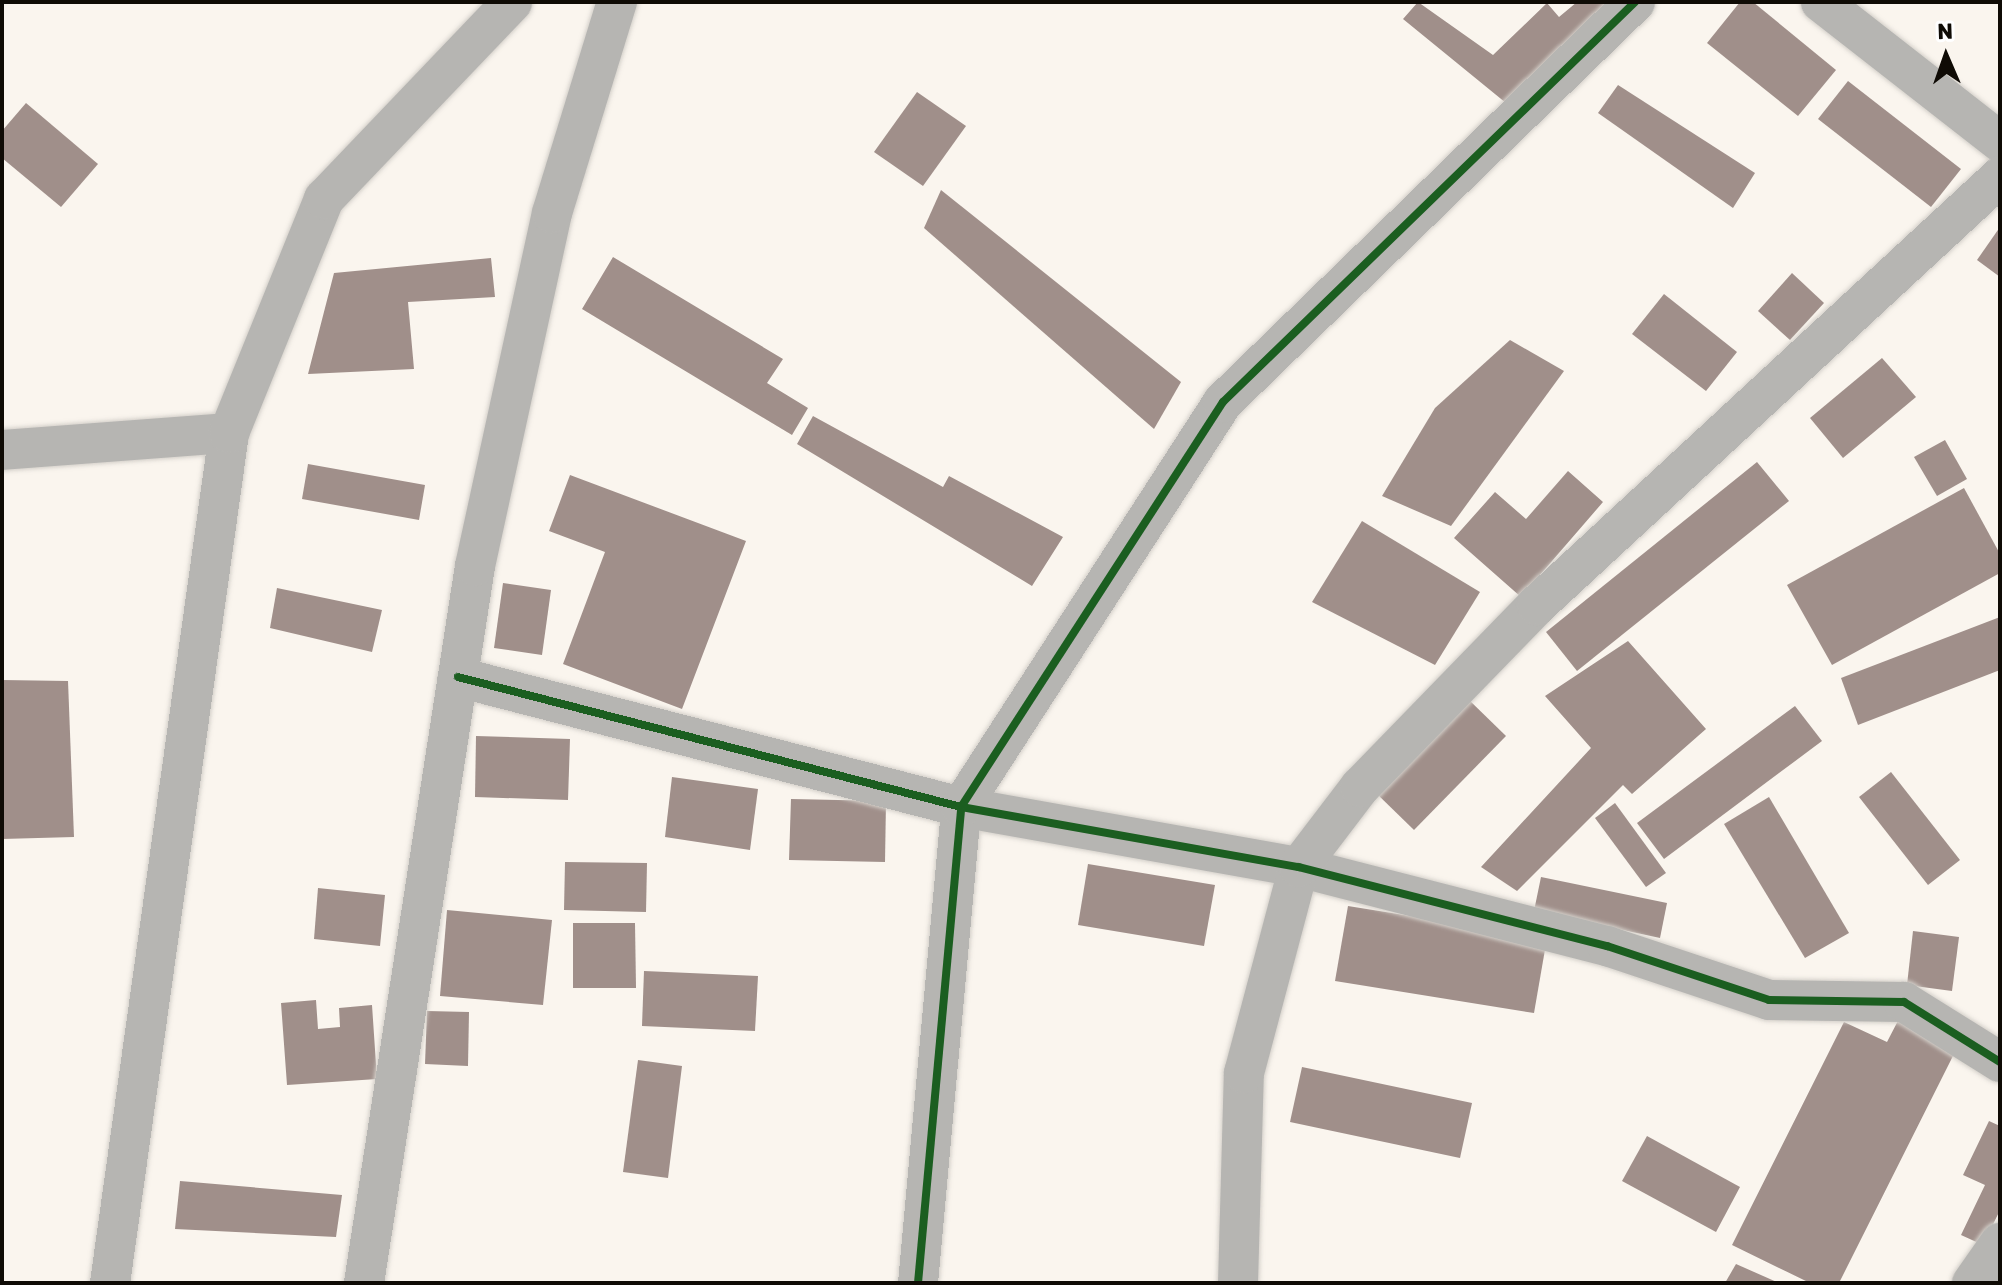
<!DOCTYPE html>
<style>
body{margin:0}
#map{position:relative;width:2002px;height:1285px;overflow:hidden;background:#faf5ee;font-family:Rubik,sans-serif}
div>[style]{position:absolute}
.building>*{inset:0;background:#a08f8a}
.roads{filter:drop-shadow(0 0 2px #d4d0ca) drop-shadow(0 0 2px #d4d0ca)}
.street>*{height:40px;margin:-20px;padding:0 20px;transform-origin:20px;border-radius:20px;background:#b6b5b2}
.cycleway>*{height:8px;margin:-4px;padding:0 4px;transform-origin:4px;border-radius:4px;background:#1b5e20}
span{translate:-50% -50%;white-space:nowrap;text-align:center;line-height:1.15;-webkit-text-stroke:8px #fff;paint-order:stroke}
.frame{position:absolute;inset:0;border:4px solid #0f0b05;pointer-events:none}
.north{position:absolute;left:1906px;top:16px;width:80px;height:80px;-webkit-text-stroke:6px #fff;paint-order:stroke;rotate:358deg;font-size:22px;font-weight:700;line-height:32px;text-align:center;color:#0f0b05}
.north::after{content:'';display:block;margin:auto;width:28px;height:36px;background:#0f0b05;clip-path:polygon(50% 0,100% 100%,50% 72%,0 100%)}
</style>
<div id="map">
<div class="building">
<i style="clip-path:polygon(1418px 2px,1493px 55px,1547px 3px,1559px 17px,1577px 2px,1621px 2px,1506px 103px,1403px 19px)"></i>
<i style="clip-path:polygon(1740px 2px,1753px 2px,1836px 70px,1798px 116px,1707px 43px)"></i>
<i style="clip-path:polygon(1848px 81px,1961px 169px,1931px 207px,1818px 119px)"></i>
<i style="clip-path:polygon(1618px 85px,1755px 173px,1733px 208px,1598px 113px)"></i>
<i style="clip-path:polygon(917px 92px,966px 126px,923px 186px,874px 152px)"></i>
<i style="clip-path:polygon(26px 103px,98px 164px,61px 207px,2px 158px,2px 131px)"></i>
<i style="clip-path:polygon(941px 190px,1181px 382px,1154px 429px,924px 228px)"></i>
<i style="clip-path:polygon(2000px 227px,2000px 277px,1977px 260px)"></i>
<i style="clip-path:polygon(613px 257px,783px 359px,767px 383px,808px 408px,792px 435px,582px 309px)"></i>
<i style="clip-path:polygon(491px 258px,495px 297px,408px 302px,414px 369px,308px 374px,334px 273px)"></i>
<i style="clip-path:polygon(1792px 273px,1824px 303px,1790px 340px,1758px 311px)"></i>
<i style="clip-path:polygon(1664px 294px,1737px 352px,1706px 391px,1632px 334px)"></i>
<i style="clip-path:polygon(1510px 340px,1564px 371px,1451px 526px,1382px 496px,1435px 408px)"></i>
<i style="clip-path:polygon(1882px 358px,1916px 397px,1843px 458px,1810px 418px)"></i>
<i style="clip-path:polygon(813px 416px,943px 487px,949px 476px,1063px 537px,1032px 586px,797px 444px)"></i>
<i style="clip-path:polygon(1945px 440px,1967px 479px,1937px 496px,1914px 457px)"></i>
<i style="clip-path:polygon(1757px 462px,1789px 501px,1577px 671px,1546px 632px)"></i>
<i style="clip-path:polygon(308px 464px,425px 485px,419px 520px,302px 499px)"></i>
<i style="clip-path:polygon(1568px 471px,1603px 502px,1521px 597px,1454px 538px,1495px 492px,1526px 519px)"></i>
<i style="clip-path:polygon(570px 475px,746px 541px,682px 709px,563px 664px,605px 552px,549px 531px)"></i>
<i style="clip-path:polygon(1964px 488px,2000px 554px,2000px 573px,1832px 665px,1787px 585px)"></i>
<i style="clip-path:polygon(1362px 521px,1480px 592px,1435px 665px,1312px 602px)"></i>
<i style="clip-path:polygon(503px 583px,551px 590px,542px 655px,494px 648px)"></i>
<i style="clip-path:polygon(277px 588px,382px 610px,372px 652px,270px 628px)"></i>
<i style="clip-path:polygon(2000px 617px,2000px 670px,1858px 725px,1841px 678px)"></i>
<i style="clip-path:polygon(1628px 641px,1706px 729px,1632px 794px,1623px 785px,1517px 891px,1481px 867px,1591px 748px,1545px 696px)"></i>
<i style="clip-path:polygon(2px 680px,68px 681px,74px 837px,2px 839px)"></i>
<i style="clip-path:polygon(1467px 698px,1506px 736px,1414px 830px,1375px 792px)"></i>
<i style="clip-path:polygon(1795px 706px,1822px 741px,1664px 859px,1637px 823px)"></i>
<i style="clip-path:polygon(476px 736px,570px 739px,568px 800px,475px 797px)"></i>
<i style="clip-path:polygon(1891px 772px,1960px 860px,1928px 885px,1859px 797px)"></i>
<i style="clip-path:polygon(672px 777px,758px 789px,750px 850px,665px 837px)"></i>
<i style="clip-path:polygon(1769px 797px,1849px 933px,1805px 958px,1724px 824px)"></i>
<i style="clip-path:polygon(791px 799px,886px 801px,885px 862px,789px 860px)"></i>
<i style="clip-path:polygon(1615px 803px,1666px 873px,1646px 887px,1595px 818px)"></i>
<i style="clip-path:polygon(565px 862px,647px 863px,646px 912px,564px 910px)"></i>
<i style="clip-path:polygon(1088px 864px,1215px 885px,1204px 946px,1078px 925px)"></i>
<i style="clip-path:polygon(1541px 877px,1667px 903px,1660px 938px,1534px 911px)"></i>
<i style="clip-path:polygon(318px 888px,385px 895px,380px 946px,314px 939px)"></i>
<i style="clip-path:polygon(1348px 906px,1547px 938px,1534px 1013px,1335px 981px)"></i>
<i style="clip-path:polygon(447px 910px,552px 920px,543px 1005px,440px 996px)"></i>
<i style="clip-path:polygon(573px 923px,635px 923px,636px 988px,573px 988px)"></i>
<i style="clip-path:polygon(1913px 931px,1959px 937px,1952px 991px,1907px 985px)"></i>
<i style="clip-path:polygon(644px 971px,758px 976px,755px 1031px,642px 1026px)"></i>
<i style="clip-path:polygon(316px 1000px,318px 1029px,340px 1027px,339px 1008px,372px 1005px,377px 1079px,287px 1085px,281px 1003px)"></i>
<i style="clip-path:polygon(427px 1011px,469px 1012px,468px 1066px,425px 1064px)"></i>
<i style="clip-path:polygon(1902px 1013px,1960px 1042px,1839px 1283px,1810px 1283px,1732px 1245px,1844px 1022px,1887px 1042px)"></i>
<i style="clip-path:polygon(638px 1060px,682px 1066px,668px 1178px,623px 1172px)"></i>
<i style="clip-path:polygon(1302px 1067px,1472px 1103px,1460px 1158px,1290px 1122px)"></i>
<i style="clip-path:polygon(1989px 1121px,2000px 1126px,2000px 1210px,1983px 1245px,1961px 1235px,1985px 1185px,1963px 1175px)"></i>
<i style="clip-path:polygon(1647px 1136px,1740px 1187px,1716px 1232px,1622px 1181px)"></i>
<i style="clip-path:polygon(180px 1181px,342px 1195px,336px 1237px,175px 1229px)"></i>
<i style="clip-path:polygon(1736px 1264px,1779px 1283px,1725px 1283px)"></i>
</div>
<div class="roads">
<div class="street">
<i style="left:1821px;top:2px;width:227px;rotate:38deg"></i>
<i style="left:2px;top:450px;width:228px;rotate:-4.3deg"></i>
<i style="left:458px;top:677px;width:520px;rotate:14.49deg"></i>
<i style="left:961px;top:807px;width:343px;rotate:10.1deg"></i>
<i style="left:1299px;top:867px;width:318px;rotate:14.4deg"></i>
<i style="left:1607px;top:946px;width:171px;rotate:18.4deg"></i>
<i style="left:1769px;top:1000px;width:135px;rotate:0.8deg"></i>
<i style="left:1904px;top:1002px;width:113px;rotate:32deg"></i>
<i style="left:110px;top:1283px;width:858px;rotate:-82.03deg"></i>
<i style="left:229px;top:433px;width:253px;rotate:-67.9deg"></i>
<i style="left:324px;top:199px;width:272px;rotate:-46.3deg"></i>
<i style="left:364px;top:1283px;width:726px;rotate:-81.2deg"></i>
<i style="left:475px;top:566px;width:361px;rotate:-77.7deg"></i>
<i style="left:552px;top:213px;width:221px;rotate:-72.9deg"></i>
<i style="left:918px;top:1283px;width:478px;rotate:-84.8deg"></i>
<i style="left:961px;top:807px;width:482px;rotate:-57.1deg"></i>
<i style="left:1223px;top:402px;width:574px;rotate:-44.15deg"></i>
<i style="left:1238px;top:1283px;width:210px;rotate:-88.4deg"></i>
<i style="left:1244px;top:1073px;width:213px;rotate:-75.1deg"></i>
<i style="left:1299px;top:867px;width:101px;rotate:-52.7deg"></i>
<i style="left:1360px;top:787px;width:254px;rotate:-45.8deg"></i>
<i style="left:1537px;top:605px;width:631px;rotate:-42.75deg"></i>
<i style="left:1972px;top:1283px;width:49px;rotate:-55deg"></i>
</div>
</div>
<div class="cycleway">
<i style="left:458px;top:677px;width:520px;rotate:14.49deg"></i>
<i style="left:961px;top:807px;width:343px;rotate:10.1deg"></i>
<i style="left:1299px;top:867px;width:318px;rotate:14.4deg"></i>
<i style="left:1607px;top:946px;width:171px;rotate:18.4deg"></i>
<i style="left:1769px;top:1000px;width:135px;rotate:0.8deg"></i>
<i style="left:1904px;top:1002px;width:113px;rotate:32deg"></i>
<i style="left:918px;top:1283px;width:478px;rotate:-84.8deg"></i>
<i style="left:961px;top:807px;width:482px;rotate:-57.1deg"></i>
<i style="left:1223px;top:402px;width:574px;rotate:-44.15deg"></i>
</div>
<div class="frame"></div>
<div class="north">N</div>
</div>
